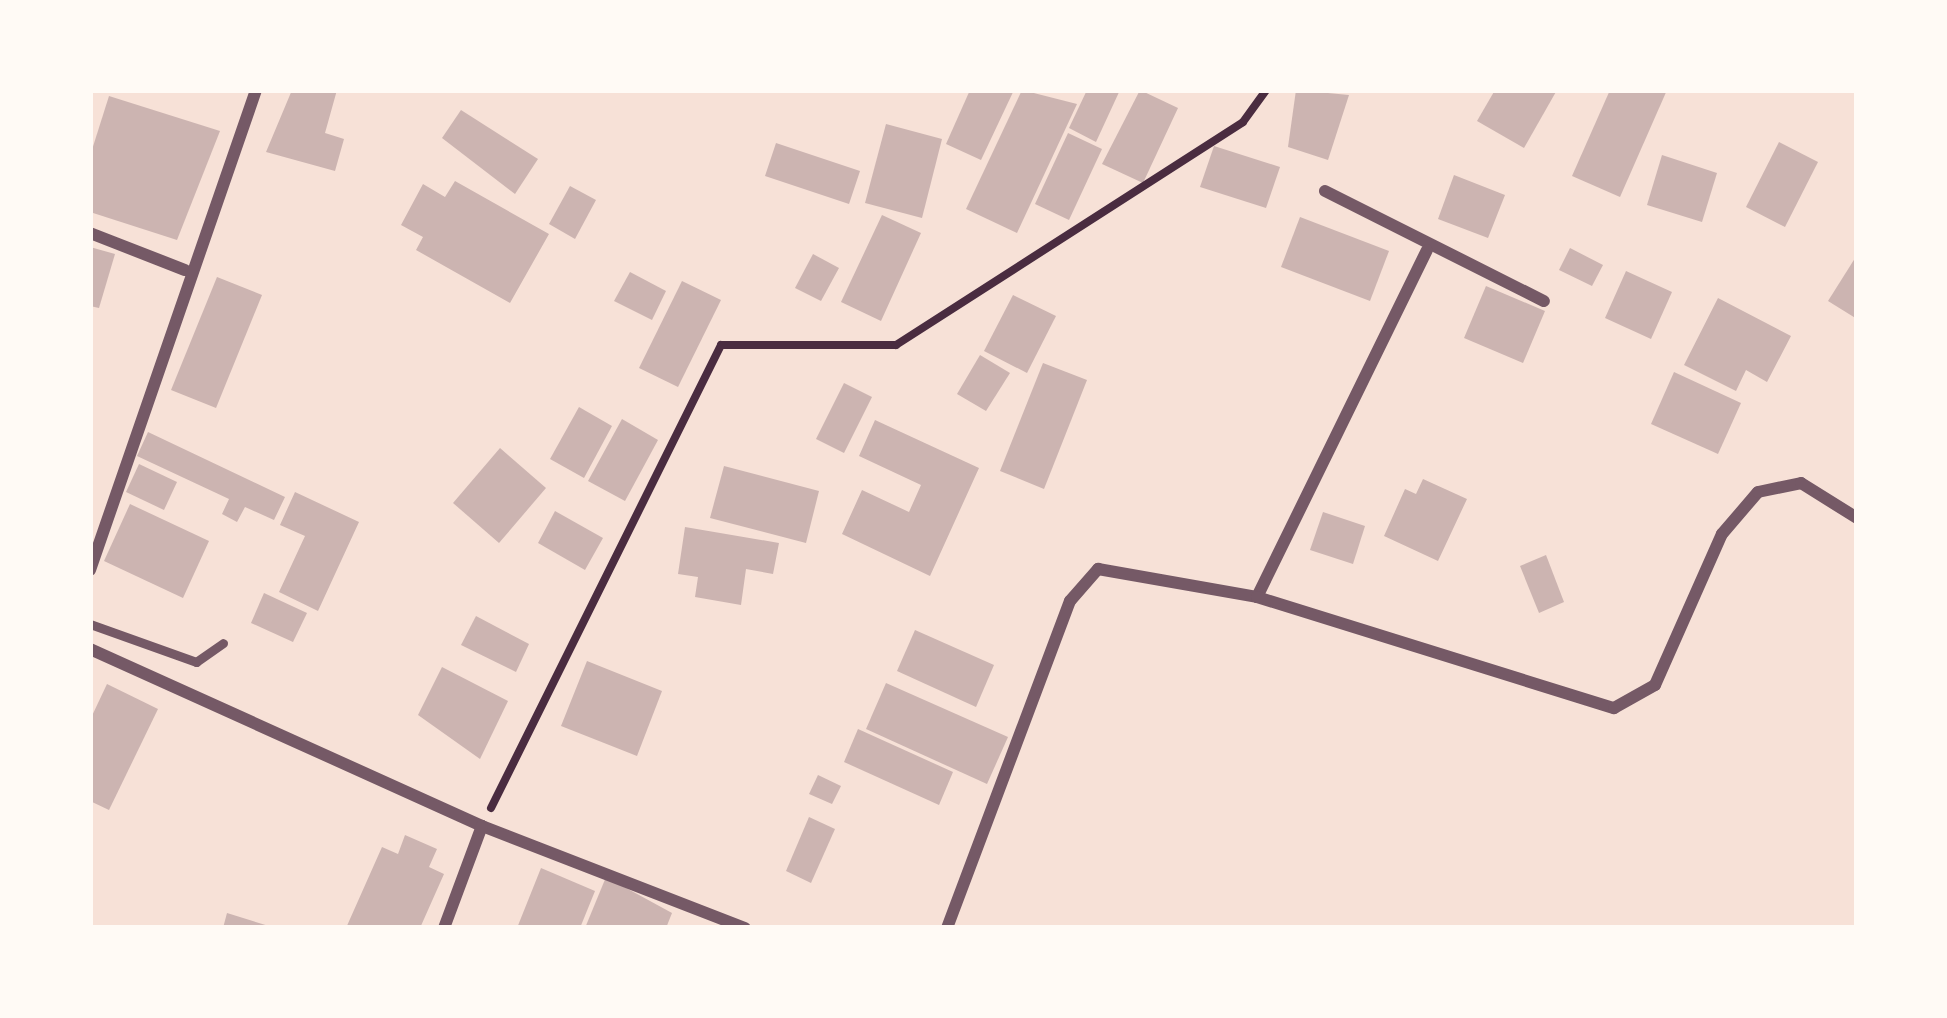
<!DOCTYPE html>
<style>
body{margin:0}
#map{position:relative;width:1947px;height:1018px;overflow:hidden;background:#f7e1d7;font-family:Poppins,sans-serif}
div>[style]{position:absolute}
.building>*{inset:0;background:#ccb4b1}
.path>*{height:8px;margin:-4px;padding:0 4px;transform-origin:4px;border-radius:4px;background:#4a2c40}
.service>*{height:9px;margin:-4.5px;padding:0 4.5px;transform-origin:4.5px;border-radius:4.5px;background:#755966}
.minor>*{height:12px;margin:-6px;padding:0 6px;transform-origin:6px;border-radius:6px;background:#755966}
span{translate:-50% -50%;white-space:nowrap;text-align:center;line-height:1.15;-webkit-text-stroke:10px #fffaf5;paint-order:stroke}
.frame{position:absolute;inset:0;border:93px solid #fffaf5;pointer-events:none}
</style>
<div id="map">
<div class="building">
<i style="clip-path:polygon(292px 90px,337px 90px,325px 133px,344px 139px,335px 171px,266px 152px)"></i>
<i style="clip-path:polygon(970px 90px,1014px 90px,981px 160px,946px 144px)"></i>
<i style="clip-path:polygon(1022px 90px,1077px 104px,1017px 233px,966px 209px)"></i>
<i style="clip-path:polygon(1087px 90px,1120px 90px,1096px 142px,1069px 128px)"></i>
<i style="clip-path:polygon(1140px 90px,1178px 108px,1143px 183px,1102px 164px)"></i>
<i style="clip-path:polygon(1296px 90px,1349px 95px,1328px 160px,1288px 147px)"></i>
<i style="clip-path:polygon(1495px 90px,1557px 90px,1524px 148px,1477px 121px)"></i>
<i style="clip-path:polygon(1610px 90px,1667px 90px,1620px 197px,1572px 176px)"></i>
<i style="clip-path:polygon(109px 96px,220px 131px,177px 240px,90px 212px,90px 156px)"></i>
<i style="clip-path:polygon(461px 110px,538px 159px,515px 194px,442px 138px)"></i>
<i style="clip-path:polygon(886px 124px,942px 139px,922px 218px,865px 203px)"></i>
<i style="clip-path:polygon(1068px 133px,1102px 149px,1069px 220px,1035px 204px)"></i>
<i style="clip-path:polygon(1779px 142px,1818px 162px,1785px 227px,1746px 207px)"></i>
<i style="clip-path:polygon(776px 143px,860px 171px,849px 204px,765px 176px)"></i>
<i style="clip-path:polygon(1214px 146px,1280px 167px,1266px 208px,1200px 187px)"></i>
<i style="clip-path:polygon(1662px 155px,1717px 173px,1702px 222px,1647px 205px)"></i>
<i style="clip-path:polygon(1454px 175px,1505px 195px,1488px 238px,1438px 219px)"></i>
<i style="clip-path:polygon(455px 181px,549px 234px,510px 303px,416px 250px,423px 237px,401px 225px,423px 184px,445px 197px)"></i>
<i style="clip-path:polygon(570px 186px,596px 200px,575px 239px,549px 224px)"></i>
<i style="clip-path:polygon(882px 215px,921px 233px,881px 321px,841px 302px)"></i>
<i style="clip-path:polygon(1300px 217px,1389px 251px,1370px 301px,1281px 267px)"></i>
<i style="clip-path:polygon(90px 247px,115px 254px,99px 308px,90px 306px)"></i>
<i style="clip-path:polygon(1570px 248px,1603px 265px,1592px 286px,1559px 270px)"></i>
<i style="clip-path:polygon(813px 254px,839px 268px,821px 301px,795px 288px)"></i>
<i style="clip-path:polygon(1857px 255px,1857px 319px,1828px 301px)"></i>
<i style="clip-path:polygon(1626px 271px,1672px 292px,1651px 339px,1605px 318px)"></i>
<i style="clip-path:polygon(630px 272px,666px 291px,652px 320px,614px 301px)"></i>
<i style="clip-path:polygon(217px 277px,262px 295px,216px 408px,171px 390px)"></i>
<i style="clip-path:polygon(682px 281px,721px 300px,678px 387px,639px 368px)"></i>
<i style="clip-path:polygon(1486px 286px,1545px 311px,1523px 363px,1464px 338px)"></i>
<i style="clip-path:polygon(1013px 295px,1056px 316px,1027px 373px,984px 351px)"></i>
<i style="clip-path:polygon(1718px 298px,1791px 336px,1767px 382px,1746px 370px,1736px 391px,1684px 365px)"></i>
<i style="clip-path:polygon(980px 355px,1010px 373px,986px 411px,957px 394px)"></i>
<i style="clip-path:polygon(1043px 363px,1087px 380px,1044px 489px,1000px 471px)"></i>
<i style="clip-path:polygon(1674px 372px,1741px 403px,1718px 454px,1651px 424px)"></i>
<i style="clip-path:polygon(844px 383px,872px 397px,844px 453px,816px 439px)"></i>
<i style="clip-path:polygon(579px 407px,612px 426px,584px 478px,550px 459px)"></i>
<i style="clip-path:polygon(622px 419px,658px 440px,625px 501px,588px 481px)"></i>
<i style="clip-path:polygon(875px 420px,979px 468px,930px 576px,842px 534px,862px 490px,909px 512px,921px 485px,859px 456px)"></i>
<i style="clip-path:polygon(148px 432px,285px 497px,274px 520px,245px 507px,237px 522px,222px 514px,229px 499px,137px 456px)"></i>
<i style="clip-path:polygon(500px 448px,546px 488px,499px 543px,453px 503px)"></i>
<i style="clip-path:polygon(139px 464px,177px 482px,164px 510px,126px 492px)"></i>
<i style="clip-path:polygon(724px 466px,819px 491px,806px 543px,710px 518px)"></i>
<i style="clip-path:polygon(1423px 479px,1467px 499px,1438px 561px,1384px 536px,1405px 489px,1416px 494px)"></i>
<i style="clip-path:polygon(295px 492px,359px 522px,318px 611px,279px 592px,305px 536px,280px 525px)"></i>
<i style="clip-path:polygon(130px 504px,209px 541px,183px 598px,104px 561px)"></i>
<i style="clip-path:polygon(555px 511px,603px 538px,585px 570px,538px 543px)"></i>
<i style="clip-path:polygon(1323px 512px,1365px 526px,1353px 564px,1310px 550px)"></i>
<i style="clip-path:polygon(685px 527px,779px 543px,773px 574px,746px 569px,741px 605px,695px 597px,698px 577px,678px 574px)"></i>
<i style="clip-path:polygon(1546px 555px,1564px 602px,1539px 613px,1520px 566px)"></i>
<i style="clip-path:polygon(264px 593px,307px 613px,293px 642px,251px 623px)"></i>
<i style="clip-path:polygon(476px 616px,529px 644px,516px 672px,461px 645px)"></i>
<i style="clip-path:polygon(915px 630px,994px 665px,976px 707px,897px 671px)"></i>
<i style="clip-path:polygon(587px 661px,662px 691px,637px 756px,561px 726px)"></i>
<i style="clip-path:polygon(442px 667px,508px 701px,480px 759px,418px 715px)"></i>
<i style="clip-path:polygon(886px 683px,1008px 737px,987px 784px,866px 729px)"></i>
<i style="clip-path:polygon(107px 684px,158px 709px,109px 810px,90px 801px,90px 720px)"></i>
<i style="clip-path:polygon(858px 729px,953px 772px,939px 805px,844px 762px)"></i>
<i style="clip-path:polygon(818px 775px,841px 786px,832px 804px,809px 794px)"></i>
<i style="clip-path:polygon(809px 817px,835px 829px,811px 883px,786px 871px)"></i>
<i style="clip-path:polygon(405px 835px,437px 849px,429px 867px,444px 874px,420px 928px,346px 928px,382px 847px,398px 854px)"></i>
<i style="clip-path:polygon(541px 868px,595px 891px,580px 928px,517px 928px)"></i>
<i style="clip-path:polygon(606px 877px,672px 913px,666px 928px,585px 928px)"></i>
<i style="clip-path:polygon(227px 913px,272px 927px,272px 928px,223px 928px)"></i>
</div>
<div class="path">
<i style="left:491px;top:808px;width:517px;rotate:-63.58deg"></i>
<i style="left:721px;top:345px;width:175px"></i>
<i style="left:896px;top:345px;width:412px;rotate:-32.7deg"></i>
<i style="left:1243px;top:122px;width:39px;rotate:-54deg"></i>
</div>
<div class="service">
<i style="left:90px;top:624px;width:113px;rotate:19.7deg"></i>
<i style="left:196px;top:662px;width:33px;rotate:-35deg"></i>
</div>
<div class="minor">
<i style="left:1325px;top:191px;width:245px;rotate:26.7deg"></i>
<i style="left:90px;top:233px;width:102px;rotate:21.3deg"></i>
<i style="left:90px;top:570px;width:508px;rotate:-70.92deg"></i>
<i style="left:1257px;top:597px;width:386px;rotate:-63.9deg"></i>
<i style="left:90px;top:649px;width:430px;rotate:24.3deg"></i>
<i style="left:482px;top:826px;width:282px;rotate:21.2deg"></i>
<i style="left:444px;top:928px;width:109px;rotate:-69.6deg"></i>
<i style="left:947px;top:928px;width:349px;rotate:-69.4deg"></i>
<i style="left:1070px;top:601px;width:43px;rotate:-48.8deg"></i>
<i style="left:1098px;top:569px;width:161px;rotate:10deg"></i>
<i style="left:1257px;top:597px;width:374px;rotate:17.3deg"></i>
<i style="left:1614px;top:708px;width:47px;rotate:-29.3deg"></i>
<i style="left:1655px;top:685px;width:165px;rotate:-66.1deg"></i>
<i style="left:1722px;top:534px;width:55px;rotate:-49.4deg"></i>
<i style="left:1758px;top:492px;width:44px;rotate:-11.8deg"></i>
<i style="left:1801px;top:483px;width:66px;rotate:32deg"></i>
</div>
<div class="frame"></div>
</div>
